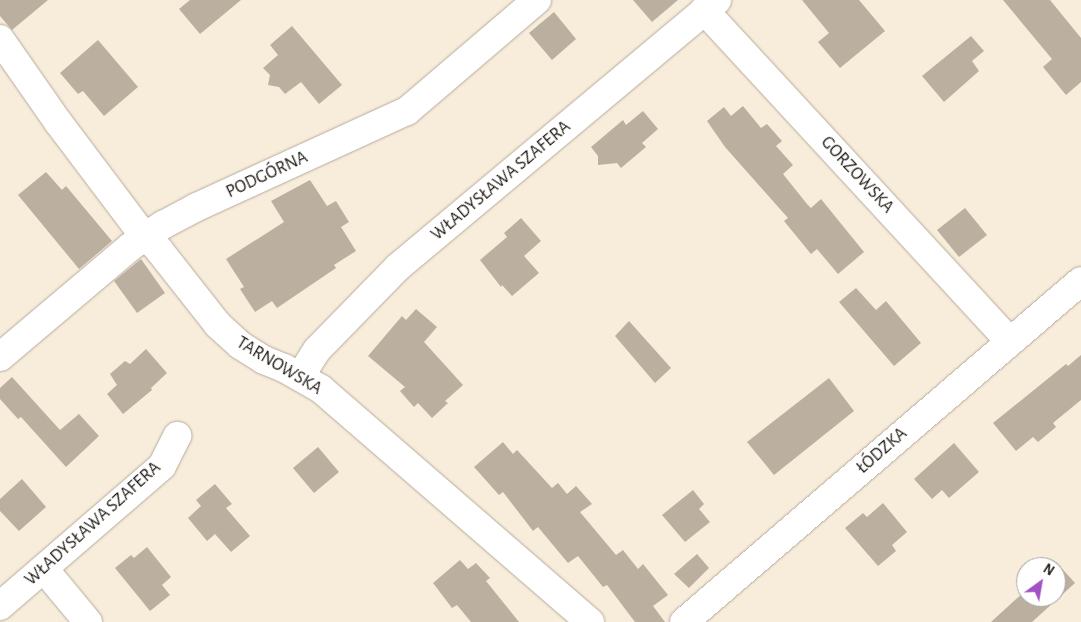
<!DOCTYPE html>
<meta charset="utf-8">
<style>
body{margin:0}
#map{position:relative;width:1081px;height:622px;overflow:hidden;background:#f8ecdb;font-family:"Alegreya Sans",sans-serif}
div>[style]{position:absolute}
.building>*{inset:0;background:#bbb0a0}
.roads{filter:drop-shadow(0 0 1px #b6ab9b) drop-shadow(0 0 1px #b6ab9b)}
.minor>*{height:28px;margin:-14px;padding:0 14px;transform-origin:14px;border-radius:14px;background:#fff}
span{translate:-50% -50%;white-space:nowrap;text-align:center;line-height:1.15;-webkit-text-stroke:4px #fff;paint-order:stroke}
.street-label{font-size:18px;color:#1e1a14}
.north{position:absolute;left:1016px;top:557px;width:50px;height:50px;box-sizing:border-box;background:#fff;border:1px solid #a5a3a1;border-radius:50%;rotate:32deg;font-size:14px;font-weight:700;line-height:20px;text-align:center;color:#1e1a14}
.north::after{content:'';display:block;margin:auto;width:18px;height:22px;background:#a153c5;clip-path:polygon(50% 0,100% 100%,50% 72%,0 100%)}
</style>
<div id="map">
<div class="building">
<i style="clip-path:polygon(0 0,48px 0,12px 30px,0 16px)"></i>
<i style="clip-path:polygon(190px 0,241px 0,200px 34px,179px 9px)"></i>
<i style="clip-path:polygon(633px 0,678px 0,652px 22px)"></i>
<i style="clip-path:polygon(802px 0,859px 0,885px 31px,840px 68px,818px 42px,829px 33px)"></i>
<i style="clip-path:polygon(1003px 0,1050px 0,1081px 38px,1081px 82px,1066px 95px,1043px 67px,1052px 59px)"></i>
<i style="clip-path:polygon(554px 12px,576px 39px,552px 60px,529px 33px)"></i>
<i style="clip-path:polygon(292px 26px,342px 85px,319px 104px,301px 82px,285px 94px,279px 87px,268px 85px,270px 75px,263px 68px,278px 55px,270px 45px)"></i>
<i style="clip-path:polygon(971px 36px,984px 51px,972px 61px,979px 71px,944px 102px,922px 76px)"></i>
<i style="clip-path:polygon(98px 40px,138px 87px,104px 116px,83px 91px,78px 94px,60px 73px)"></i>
<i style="clip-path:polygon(743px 106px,761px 128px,767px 124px,782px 141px,776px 146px,793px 165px,783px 174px,807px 204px,811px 208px,821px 199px,864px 252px,838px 274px,817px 249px,811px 254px,784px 221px,788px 218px,725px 147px,707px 121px,724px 107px,731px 116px)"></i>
<i style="clip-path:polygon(643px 111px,658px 129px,642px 143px,646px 147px,621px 168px,617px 163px,598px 165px,598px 156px,591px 147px,623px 120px,626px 125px)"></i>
<i style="clip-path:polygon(46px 172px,62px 190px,66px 186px,112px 241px,79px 269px,18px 195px)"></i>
<i style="clip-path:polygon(310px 180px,327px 206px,336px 201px,349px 222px,341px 227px,356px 251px,334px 265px,336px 268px,277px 308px,272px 301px,255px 312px,240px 289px,244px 287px,226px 259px,284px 222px,271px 201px)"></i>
<i style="clip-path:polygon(965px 208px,987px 235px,959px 257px,937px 230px)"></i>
<i style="clip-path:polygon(521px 218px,541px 241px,524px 256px,539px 273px,512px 296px,502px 285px,501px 287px,480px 260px,507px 237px,504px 233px)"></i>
<i style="clip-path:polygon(141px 259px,165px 293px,137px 313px,114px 281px)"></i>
<i style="clip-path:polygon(856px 288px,876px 310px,886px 301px,921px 343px,894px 366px,839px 302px)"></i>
<i style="clip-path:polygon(416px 309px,437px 327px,424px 342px,463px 385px,445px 401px,448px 403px,432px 418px,418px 403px,414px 407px,400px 391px,405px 387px,368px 356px,402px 316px,406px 320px)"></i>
<i style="clip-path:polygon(629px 321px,671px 368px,655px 383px,615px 336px)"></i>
<i style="clip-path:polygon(146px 349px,167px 373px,151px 388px,152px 390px,123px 414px,107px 394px,117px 385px,110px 374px,125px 361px,130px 364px)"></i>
<i style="clip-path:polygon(1081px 355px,1081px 400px,1053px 423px,1056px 427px,1038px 442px,1033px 437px,1016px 451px,993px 423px,1066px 364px,1068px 366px)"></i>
<i style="clip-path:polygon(12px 377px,60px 430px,79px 414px,99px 436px,66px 467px,21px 417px,18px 419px,0 399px,0 388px)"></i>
<i style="clip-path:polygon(829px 378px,854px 411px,774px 475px,747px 442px)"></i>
<i style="clip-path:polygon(503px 442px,513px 454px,517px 450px,552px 488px,558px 483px,567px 494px,576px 486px,592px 504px,580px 512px,616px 555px,623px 550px,638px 569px,643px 564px,668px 595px,653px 606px,665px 622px,635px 622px,607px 585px,603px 587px,578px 556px,568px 563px,538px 527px,533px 531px,503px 492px,499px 495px,474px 467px)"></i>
<i style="clip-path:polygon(954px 443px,979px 472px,949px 498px,942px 490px,932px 499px,914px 479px)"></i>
<i style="clip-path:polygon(318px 447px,339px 472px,314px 493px,293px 468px)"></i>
<i style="clip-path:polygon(22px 479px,46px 507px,19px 531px,0 511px,0 499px)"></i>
<i style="clip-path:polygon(215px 484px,232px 504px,226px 508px,250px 536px,231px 552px,215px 534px,207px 541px,188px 518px,201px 506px,196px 500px)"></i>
<i style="clip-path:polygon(693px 490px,704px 504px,699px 509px,710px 522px,685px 542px,662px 515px)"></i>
<i style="clip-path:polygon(883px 503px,907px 532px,892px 545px,896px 551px,878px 566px,845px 528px,863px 513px,867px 517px)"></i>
<i style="clip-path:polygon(147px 547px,171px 577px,162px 585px,170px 595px,150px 611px,115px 568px,131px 555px,134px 558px)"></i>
<i style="clip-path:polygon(697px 554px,709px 568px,689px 588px,674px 574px)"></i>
<i style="clip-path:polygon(460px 560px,468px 569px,476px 563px,490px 578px,486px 581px,519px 622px,471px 622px,457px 605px,452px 608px,433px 583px)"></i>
<i style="clip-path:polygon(1056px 562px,1075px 583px,1032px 622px,991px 622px,1026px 590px,1026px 597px,1056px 597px,1056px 567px,1051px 567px)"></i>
</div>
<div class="roads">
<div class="minor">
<i style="left:704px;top:10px;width:450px;rotate:47.3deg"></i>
<i style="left:0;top:39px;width:101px;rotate:55.1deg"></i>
<i style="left:58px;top:122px;width:131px;rotate:53deg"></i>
<i style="left:137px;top:227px;width:32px;rotate:46deg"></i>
<i style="left:159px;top:250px;width:95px;rotate:51.8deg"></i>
<i style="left:218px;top:325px;width:30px;rotate:42deg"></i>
<i style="left:240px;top:345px;width:28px;rotate:32deg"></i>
<i style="left:264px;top:360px;width:22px;rotate:22deg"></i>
<i style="left:284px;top:368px;width:43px;rotate:29.6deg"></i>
<i style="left:321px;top:389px;width:356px;rotate:40.9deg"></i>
<i style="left:0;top:357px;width:170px;rotate:-40.2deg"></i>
<i style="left:130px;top:247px;width:40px;rotate:-34deg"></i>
<i style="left:163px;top:225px;width:38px;rotate:-28deg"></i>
<i style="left:197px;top:207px;width:231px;rotate:-24.6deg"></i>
<i style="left:407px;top:111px;width:171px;rotate:-40.5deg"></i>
<i style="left:300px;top:377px;width:32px;rotate:-58deg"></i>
<i style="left:317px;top:350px;width:116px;rotate:-45.7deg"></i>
<i style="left:398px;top:267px;width:416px;rotate:-39.9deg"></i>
<i style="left:44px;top:569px;width:69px;rotate:50.3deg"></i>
<i style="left:0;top:606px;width:214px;rotate:-40.8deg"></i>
<i style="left:162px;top:466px;width:34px;rotate:-63deg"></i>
<i style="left:684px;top:622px;width:523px;rotate:-40.66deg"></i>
</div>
</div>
<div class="street-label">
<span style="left:267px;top:175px;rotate:-25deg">PODGÓRNA</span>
<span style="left:857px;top:175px;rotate:47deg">GORZOWSKA</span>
<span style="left:501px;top:181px;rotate:-40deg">WŁADYSŁAWA SZAFERA</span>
<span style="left:279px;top:366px;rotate:31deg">TARNOWSKA</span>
<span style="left:882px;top:451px;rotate:-41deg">ŁÓDZKA</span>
<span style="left:93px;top:524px;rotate:-42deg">WŁADYSŁAWA SZAFERA</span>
</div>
<div class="north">N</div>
</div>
